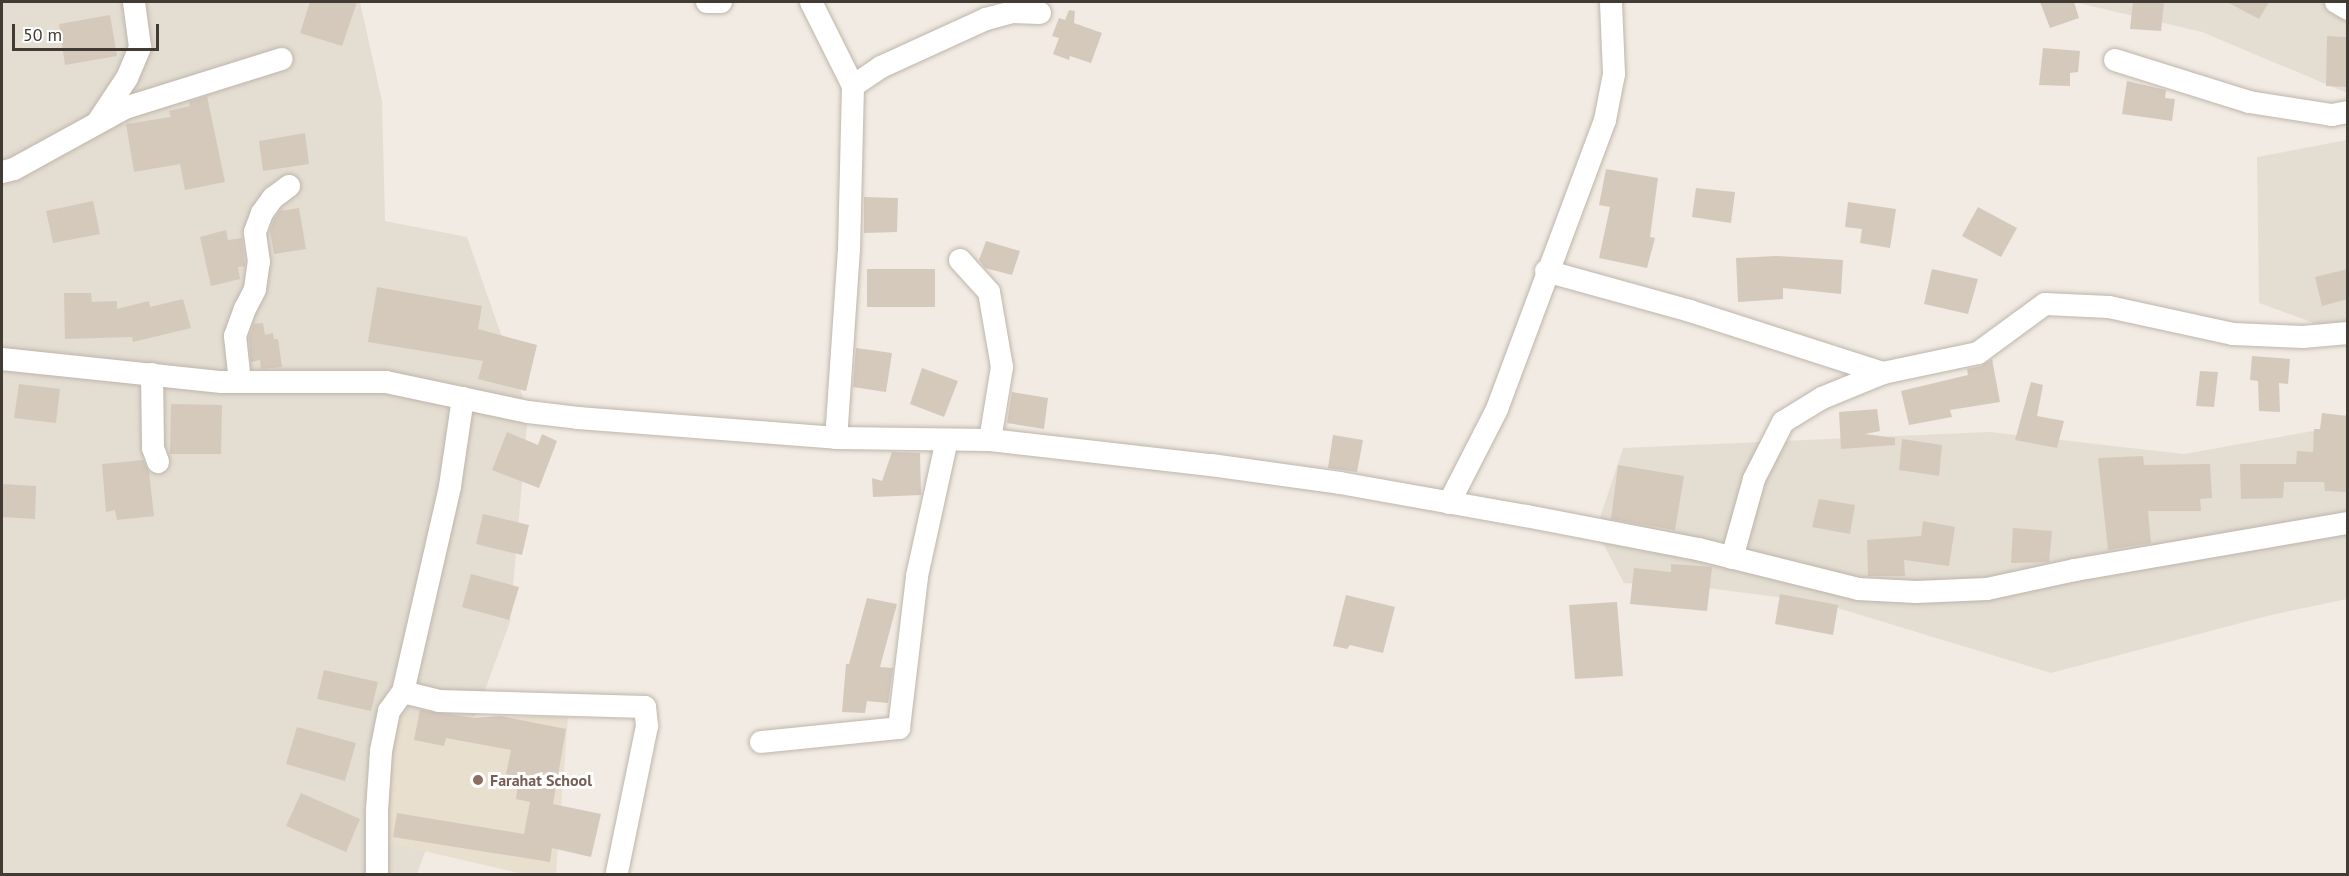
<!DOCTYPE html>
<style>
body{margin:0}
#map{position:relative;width:2349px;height:876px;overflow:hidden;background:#f1ebe3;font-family:"PT Sans",sans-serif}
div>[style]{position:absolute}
.residential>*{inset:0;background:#e4ddd2}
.education>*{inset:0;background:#e9dfce}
.building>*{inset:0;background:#d5c9bc}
.roads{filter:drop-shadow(0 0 2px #beb5aa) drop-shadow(0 0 2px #beb5aa)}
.minor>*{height:22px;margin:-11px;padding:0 11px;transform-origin:11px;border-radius:11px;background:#fff}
.dots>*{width:16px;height:16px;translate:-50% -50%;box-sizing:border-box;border:3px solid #fff;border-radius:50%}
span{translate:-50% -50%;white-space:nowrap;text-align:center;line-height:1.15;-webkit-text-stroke:6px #fff;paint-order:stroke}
.education-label{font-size:16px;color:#785e54;font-weight:700}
.left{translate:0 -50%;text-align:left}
.frame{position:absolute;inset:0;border:3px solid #423b34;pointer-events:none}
.scale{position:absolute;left:12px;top:24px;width:147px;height:27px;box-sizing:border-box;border:3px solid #423b34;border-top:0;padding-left:8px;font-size:18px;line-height:21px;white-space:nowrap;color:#423b34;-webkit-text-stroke:4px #fff;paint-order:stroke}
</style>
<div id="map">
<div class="residential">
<i style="clip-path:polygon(2px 2px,360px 2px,382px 101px,385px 221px,467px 237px,528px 412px,510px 622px,417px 874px,2px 874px)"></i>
<i style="clip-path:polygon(2074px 2px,2347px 2px,2347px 93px,2202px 32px)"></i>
<i style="clip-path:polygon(2347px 140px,2347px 335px,2259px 303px,2257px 157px)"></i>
<i style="clip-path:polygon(2347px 425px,2347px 599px,2271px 615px,2051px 673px,1818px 602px,1699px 587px,1624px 583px,1596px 530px,1623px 448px,1989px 432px,2184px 454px)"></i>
</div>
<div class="education">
<i style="clip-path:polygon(399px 717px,568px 717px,556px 874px,523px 874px,385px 842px)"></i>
</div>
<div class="building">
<i style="clip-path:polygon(310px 2px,357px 2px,342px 46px,300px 33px)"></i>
<i style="clip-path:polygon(2040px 2px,2074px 2px,2079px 18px,2050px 28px)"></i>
<i style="clip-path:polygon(2133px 2px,2164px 2px,2161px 31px,2130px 29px)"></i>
<i style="clip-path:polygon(2227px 2px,2269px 2px,2259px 19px)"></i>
<i style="clip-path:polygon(1069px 10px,1075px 11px,1074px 23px,1102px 33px,1091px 63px,1070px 56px,1069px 60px,1053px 54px,1059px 38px,1052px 36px,1059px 18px,1065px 20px)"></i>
<i style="clip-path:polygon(110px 15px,117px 56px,65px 65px,59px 24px)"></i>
<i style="clip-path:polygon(2327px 36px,2348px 37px,2348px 87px,2326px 86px)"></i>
<i style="clip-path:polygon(2043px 48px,2080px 51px,2078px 72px,2070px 73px,2070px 86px,2039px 85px)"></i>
<i style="clip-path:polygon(2127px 81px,2166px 90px,2165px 98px,2175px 99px,2172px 121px,2122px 114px)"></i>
<i style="clip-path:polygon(207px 96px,225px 182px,185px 190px,180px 164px,134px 172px,126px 124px,171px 117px,169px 111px,190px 106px,189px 102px)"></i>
<i style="clip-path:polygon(305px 133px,309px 164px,263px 171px,259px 141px)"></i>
<i style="clip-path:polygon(1606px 169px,1658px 178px,1650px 237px,1655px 238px,1647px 268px,1599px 258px,1610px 207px,1599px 205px)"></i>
<i style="clip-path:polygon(1696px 188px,1735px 192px,1731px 223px,1692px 217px)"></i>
<i style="clip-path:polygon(864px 197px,898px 198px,897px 232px,864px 233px)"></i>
<i style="clip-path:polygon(93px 201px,100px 234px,53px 243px,46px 211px)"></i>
<i style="clip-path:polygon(1848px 202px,1896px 209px,1890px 248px,1860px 243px,1862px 229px,1845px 227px)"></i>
<i style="clip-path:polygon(1978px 207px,2017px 228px,2001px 257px,1962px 236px)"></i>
<i style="clip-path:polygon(299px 208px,306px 249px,274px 254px,270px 231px,274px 219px,280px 211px)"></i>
<i style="clip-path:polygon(226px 230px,228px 240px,242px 238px,245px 266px,238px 267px,240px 279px,211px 286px,200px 237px)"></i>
<i style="clip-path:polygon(986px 241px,1020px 251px,1012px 275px,985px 268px,979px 260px)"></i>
<i style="clip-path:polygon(1776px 256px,1843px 260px,1841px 294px,1783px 288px,1783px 299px,1738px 302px,1736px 258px)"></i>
<i style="clip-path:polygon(867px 269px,935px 269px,935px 307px,867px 307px)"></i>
<i style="clip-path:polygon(1932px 269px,1978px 279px,1968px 314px,1924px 304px)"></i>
<i style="clip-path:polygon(2348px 269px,2348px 299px,2322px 306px,2315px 277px)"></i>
<i style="clip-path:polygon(377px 287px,482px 306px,478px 329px,537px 345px,526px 391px,478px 379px,483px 361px,368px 342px)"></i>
<i style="clip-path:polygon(64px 293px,91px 293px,92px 302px,117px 301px,117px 309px,149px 301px,150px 307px,183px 299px,191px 328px,133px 342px,132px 337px,65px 339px)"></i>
<i style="clip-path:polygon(263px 323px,265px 335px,273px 333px,274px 339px,278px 339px,282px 367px,261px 369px,260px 360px,251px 362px,249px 338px,254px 324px)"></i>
<i style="clip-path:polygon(856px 348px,892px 353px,886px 392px,853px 387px)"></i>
<i style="clip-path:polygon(2252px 356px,2290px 359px,2288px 384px,2279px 383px,2280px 412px,2259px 411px,2258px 381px,2250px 380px)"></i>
<i style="clip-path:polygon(1992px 359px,2000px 402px,1950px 410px,1952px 417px,1909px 425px,1901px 391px,1968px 375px,1967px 369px,1981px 366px)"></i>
<i style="clip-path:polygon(922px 368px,958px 381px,944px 417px,910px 404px)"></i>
<i style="clip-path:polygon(2200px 371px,2218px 372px,2214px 407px,2196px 406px)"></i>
<i style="clip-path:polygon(2031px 382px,2043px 385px,2037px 416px,2064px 421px,2057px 448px,2015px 440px)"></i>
<i style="clip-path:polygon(19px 384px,60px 389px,56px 423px,14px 418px)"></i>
<i style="clip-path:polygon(1012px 392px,1048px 398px,1044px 429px,1007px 423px)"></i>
<i style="clip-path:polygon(171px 404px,222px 405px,221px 454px,170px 454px)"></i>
<i style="clip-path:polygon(1877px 409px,1880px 431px,1865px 434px,1895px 438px,1895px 445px,1841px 449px,1839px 412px)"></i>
<i style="clip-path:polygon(2322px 413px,2348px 416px,2347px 492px,2325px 491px,2324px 482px,2284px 482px,2283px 498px,2241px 499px,2240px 464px,2296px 464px,2297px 451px,2313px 452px,2314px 429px,2320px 429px)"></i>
<i style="clip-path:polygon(507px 432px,538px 445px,542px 434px,557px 441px,539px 488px,492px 470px)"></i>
<i style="clip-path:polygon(1333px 435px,1363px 440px,1357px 472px,1328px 468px)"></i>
<i style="clip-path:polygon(1902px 439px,1942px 445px,1939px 476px,1899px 470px)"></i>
<i style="clip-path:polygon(892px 452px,920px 453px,921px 495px,873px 497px,872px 478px,882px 481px)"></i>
<i style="clip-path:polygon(2143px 456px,2144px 465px,2210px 464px,2212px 498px,2200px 499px,2201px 511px,2148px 511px,2151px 543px,2108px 550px,2098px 458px)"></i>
<i style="clip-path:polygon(143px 460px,149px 472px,154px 516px,117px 520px,115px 510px,106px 512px,102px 464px)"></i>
<i style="clip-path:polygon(1618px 465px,1684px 476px,1675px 530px,1611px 519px)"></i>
<i style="clip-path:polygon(2px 484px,36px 486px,35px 519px,2px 517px)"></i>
<i style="clip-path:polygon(1819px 499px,1855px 505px,1850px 534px,1812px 527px)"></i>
<i style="clip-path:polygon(483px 514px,529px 525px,522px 555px,476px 544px)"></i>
<i style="clip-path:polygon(1923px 521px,1955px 527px,1949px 566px,1904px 560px,1905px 576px,1868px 576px,1867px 540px,1921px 536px)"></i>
<i style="clip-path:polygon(2013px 528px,2052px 531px,2049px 562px,2011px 563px)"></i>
<i style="clip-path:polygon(1671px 564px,1712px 567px,1707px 611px,1630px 604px,1634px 568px,1671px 572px)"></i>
<i style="clip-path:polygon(471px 574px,519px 587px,509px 620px,462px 607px)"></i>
<i style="clip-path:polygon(1780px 594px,1838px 605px,1833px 635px,1775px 624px)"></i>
<i style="clip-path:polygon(1346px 595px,1395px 607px,1383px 653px,1350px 645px,1347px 649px,1333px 646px)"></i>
<i style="clip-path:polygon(867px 598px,897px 604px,880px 667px,893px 668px,888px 703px,867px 701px,865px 713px,842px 712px,846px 664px,849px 664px)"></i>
<i style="clip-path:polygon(1617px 602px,1623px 676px,1575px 679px,1569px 605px)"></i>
<i style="clip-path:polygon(324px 670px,378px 682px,371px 711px,317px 699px)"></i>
<i style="clip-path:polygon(420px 710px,475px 718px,501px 716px,566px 729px,553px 804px,601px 814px,591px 857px,552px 848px,550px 862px,393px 837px,397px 813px,524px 834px,530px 802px,516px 799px,519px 777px,506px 774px,511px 750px,446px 738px,444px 746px,414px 740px)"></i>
<i style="clip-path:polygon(297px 727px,356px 743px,345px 781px,286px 764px)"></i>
<i style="clip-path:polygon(301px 793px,360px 819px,346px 852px,286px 826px)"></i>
</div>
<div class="roads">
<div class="minor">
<i style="left:707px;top:2px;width:14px"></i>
<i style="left:811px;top:2px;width:94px;rotate:63.4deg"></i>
<i style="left:853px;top:86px;width:163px;rotate:91.4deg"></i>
<i style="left:849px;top:249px;width:189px;rotate:93.9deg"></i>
<i style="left:2336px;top:2px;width:14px;rotate:30deg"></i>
<i style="left:2115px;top:60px;width:140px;rotate:17.4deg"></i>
<i style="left:2249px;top:102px;width:84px;rotate:8.9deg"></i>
<i style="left:2332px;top:115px;width:16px;rotate:-11deg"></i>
<i style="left:853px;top:86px;width:34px;rotate:-34deg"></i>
<i style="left:881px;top:67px;width:115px;rotate:-24.6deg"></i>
<i style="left:986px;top:19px;width:27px;rotate:-15deg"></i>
<i style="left:1012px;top:12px;width:28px;rotate:2deg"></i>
<i style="left:99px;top:120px;width:50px;rotate:-56.3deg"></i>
<i style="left:127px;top:78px;width:34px;rotate:-67deg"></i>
<i style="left:140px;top:47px;width:45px;rotate:-97.6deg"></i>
<i style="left:2px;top:172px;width:12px;rotate:-14deg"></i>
<i style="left:14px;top:169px;width:127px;rotate:-28.8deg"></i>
<i style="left:125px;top:108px;width:164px;rotate:-17.4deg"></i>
<i style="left:960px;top:260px;width:43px;rotate:47.8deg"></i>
<i style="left:989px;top:292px;width:76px;rotate:80.2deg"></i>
<i style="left:1002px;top:367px;width:74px;rotate:99.3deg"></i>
<i style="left:1546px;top:271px;width:149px;rotate:15.5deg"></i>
<i style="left:1690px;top:311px;width:203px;rotate:17.8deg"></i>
<i style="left:2px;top:359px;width:221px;rotate:6deg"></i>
<i style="left:222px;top:382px;width:164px"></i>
<i style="left:386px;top:382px;width:145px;rotate:11.9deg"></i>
<i style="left:528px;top:412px;width:50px;rotate:6.8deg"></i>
<i style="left:578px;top:418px;width:259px;rotate:4.4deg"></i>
<i style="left:836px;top:438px;width:154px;rotate:0.7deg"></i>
<i style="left:990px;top:440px;width:222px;rotate:6.5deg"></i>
<i style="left:1211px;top:465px;width:130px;rotate:7.9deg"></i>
<i style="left:1340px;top:483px;width:189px;rotate:10.1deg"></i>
<i style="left:1526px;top:516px;width:175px;rotate:10.9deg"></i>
<i style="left:1698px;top:549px;width:165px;rotate:14deg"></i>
<i style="left:1858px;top:589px;width:58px;rotate:3deg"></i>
<i style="left:1916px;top:592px;width:71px;rotate:-2.4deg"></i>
<i style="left:1987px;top:589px;width:90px;rotate:-12.2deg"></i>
<i style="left:2075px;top:570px;width:277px;rotate:-9.8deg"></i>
<i style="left:152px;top:374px;width:74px;rotate:89.2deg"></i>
<i style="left:153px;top:448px;width:15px;rotate:70deg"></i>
<i style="left:240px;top:382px;width:46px;rotate:-96.2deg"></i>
<i style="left:235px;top:336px;width:29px;rotate:-70deg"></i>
<i style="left:245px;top:309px;width:22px;rotate:-63deg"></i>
<i style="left:255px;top:289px;width:27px;rotate:-82deg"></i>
<i style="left:259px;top:262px;width:30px;rotate:-98deg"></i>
<i style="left:255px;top:232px;width:20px;rotate:-70deg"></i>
<i style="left:262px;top:213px;width:19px;rotate:-54deg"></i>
<i style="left:273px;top:198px;width:20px;rotate:-37deg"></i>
<i style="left:1449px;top:503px;width:106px;rotate:-62.9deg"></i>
<i style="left:1497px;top:409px;width:309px;rotate:-69.5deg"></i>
<i style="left:1605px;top:120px;width:47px;rotate:-78.9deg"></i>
<i style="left:1614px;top:74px;width:72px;rotate:-92.4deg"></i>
<i style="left:1732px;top:558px;width:82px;rotate:-74.4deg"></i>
<i style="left:1754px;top:479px;width:64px;rotate:-63deg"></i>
<i style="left:1783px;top:422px;width:46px;rotate:-31.6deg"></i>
<i style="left:1822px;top:398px;width:66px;rotate:-22.3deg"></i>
<i style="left:1883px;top:373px;width:97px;rotate:-11.9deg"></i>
<i style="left:1978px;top:353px;width:83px;rotate:-36.2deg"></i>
<i style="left:2045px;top:304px;width:64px;rotate:2.7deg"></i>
<i style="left:2109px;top:307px;width:127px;rotate:12.3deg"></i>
<i style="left:2233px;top:334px;width:70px;rotate:2.5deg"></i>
<i style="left:2303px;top:337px;width:45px;rotate:-5.1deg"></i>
<i style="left:403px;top:692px;width:37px;rotate:14deg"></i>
<i style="left:439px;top:701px;width:206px;rotate:1.7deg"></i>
<i style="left:645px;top:707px;width:19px;rotate:84deg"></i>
<i style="left:647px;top:726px;width:149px;rotate:101.6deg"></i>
<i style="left:761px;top:742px;width:139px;rotate:-5.8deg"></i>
<i style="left:899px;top:728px;width:153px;rotate:-83.2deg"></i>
<i style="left:917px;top:576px;width:139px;rotate:-77.6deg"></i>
<i style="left:377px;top:874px;width:64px;rotate:-90deg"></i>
<i style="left:377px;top:810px;width:59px;rotate:-86.1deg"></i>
<i style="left:381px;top:751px;width:41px;rotate:-78.7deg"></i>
<i style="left:389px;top:711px;width:24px;rotate:-54deg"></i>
<i style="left:403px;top:692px;width:211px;rotate:-77.1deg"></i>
<i style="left:450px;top:486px;width:89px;rotate:-81.6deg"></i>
</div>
</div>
<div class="dots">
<i style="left:478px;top:780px;background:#8d6e63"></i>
</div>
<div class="education-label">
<span class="left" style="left:490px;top:780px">Farahat School</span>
</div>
<div class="frame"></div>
<div class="scale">50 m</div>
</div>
